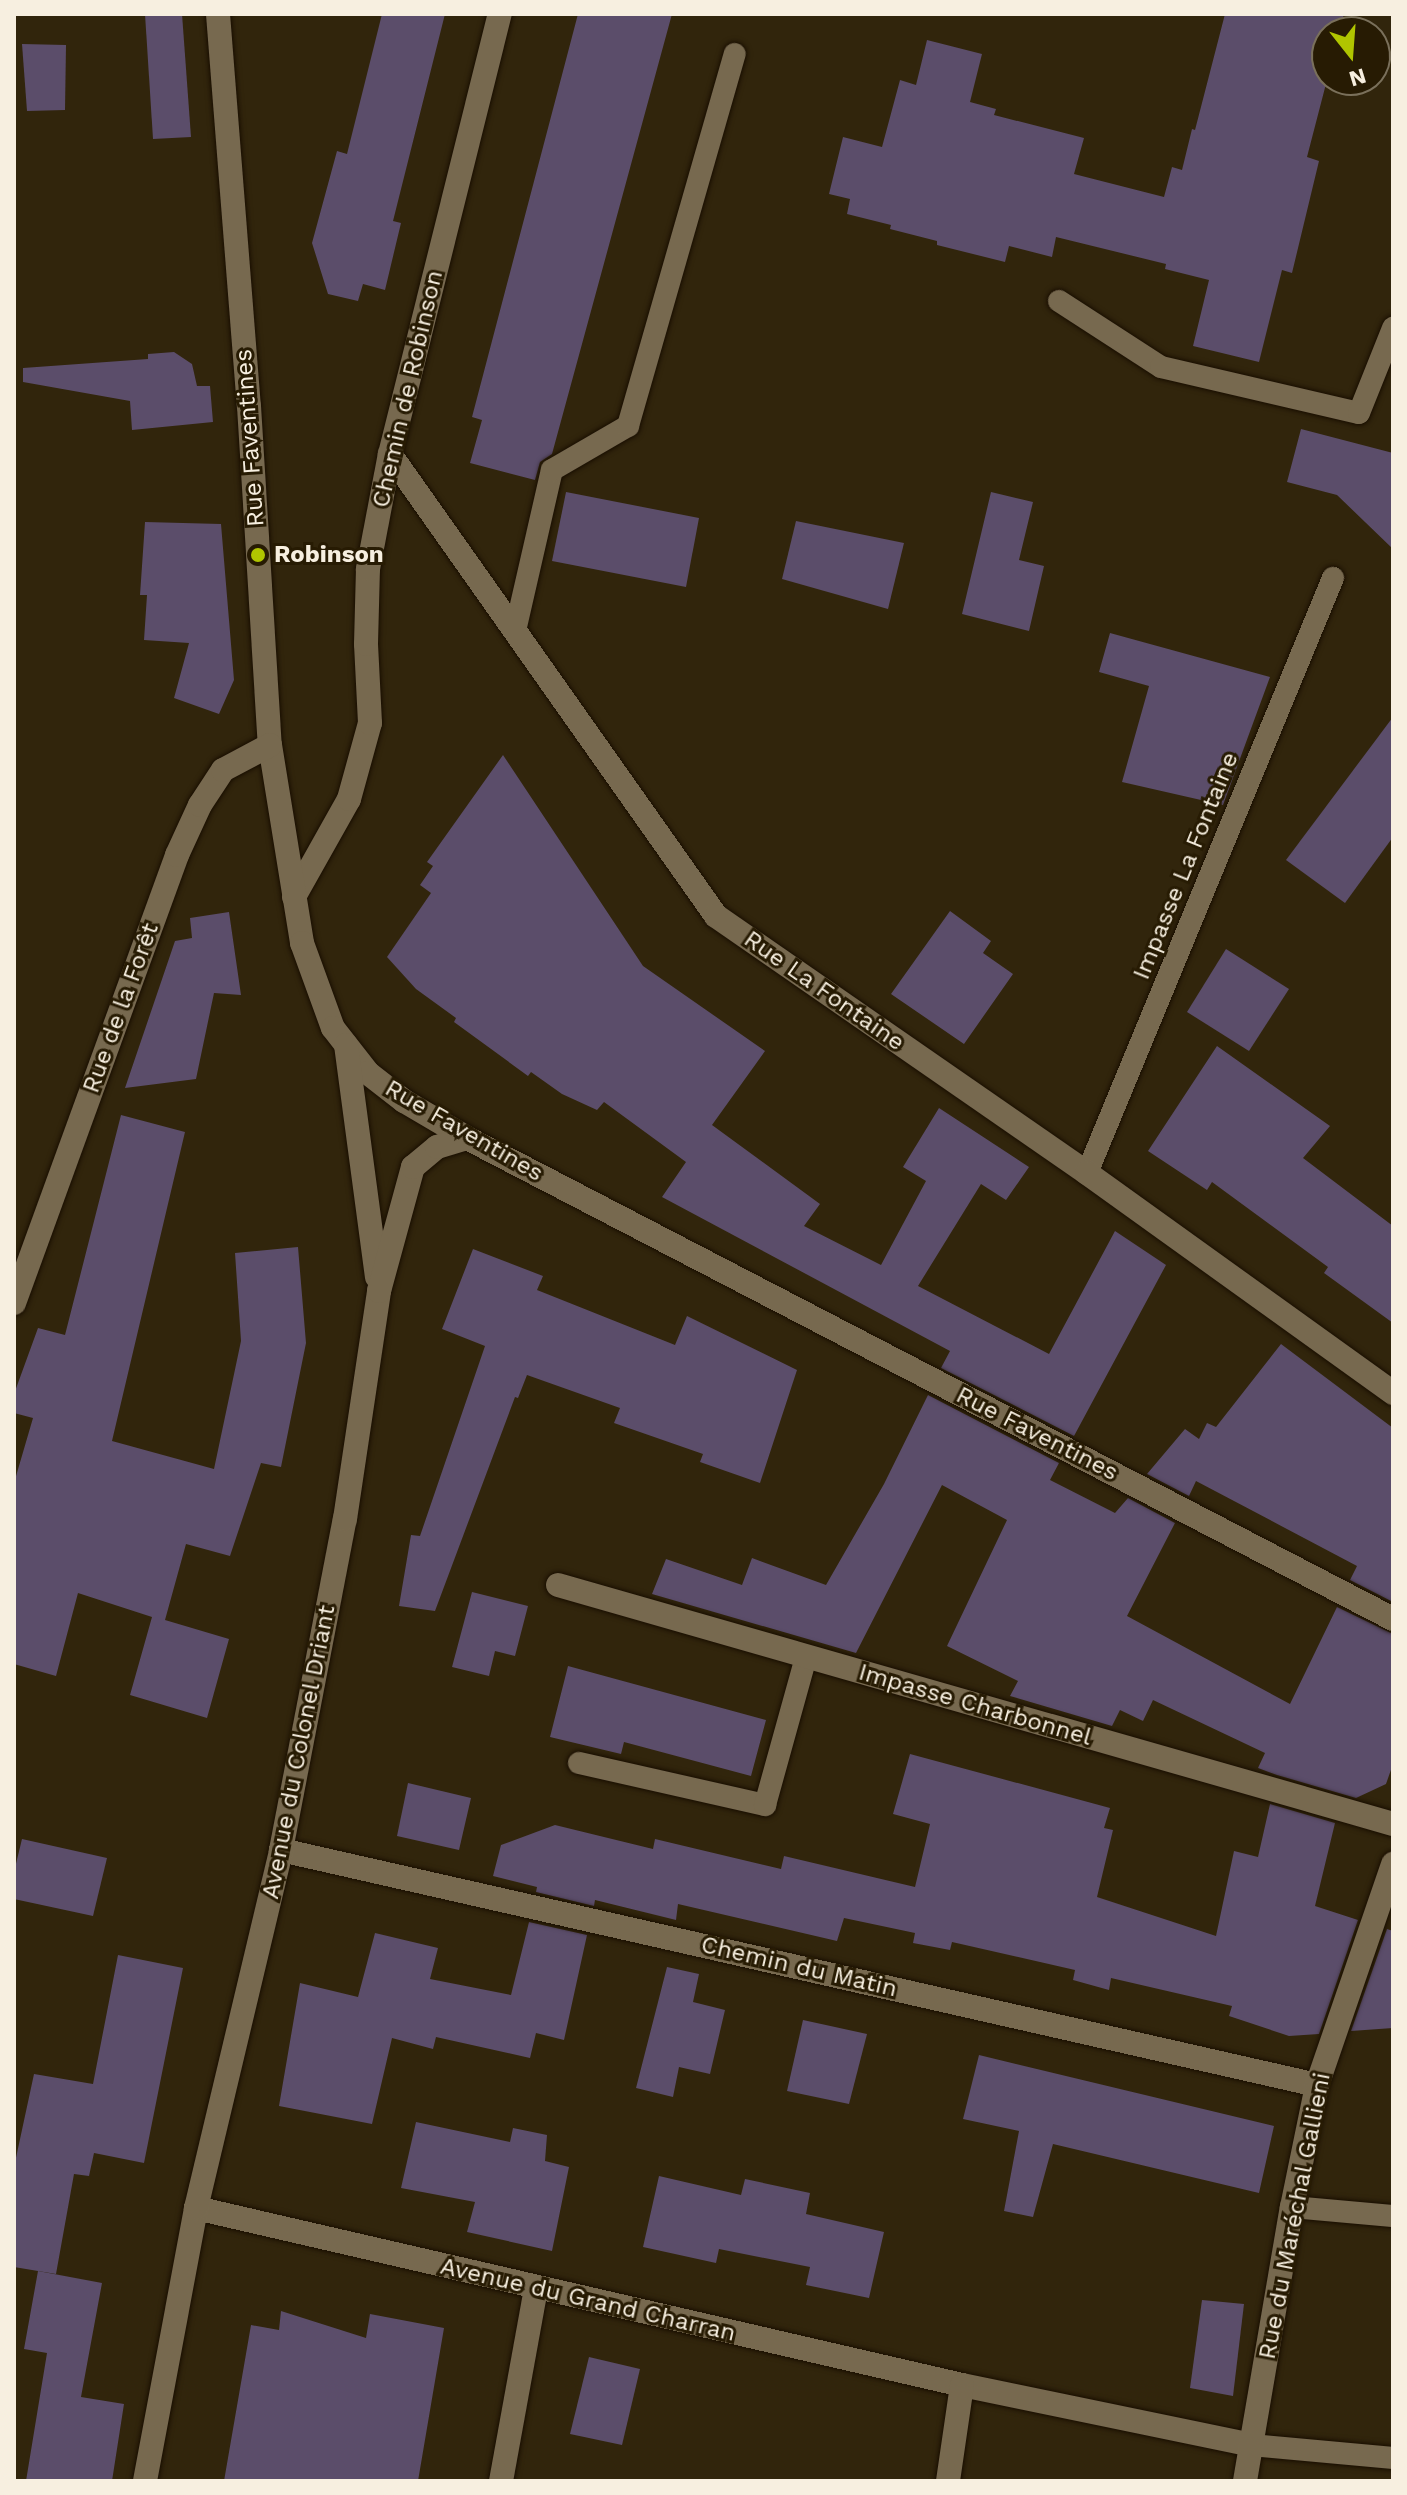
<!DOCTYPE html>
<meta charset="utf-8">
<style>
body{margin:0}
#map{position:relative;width:1407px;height:2495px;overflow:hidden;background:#31250c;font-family:"Work Sans",sans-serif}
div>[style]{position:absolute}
.building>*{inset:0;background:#5b4d6a}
.roads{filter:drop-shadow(0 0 2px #190e00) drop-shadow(0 0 2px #190e00)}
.lane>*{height:22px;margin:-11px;padding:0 11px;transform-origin:11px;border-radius:11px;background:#77694f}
.street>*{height:24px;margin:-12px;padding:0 12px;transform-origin:12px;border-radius:12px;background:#77694f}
.secondary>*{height:24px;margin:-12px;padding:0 12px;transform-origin:12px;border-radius:12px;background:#77694f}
.dots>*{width:22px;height:22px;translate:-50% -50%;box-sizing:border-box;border:4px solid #271b03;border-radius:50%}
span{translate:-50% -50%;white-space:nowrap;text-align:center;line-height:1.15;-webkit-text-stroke:6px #271b03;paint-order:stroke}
.street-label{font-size:24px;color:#f7efe0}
.poi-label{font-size:24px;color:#f7efe0;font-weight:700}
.left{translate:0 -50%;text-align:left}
.frame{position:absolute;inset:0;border:16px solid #f7efe0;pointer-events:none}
.north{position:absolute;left:1311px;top:16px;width:80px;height:80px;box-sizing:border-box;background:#271b03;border:2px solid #7a705b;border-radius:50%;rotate:163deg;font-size:22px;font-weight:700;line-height:32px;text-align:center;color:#f7efe0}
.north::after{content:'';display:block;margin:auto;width:28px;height:36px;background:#b0c500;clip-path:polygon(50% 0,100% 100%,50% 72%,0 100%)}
</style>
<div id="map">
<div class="building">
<i style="clip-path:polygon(145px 14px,182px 14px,191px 137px,153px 139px)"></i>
<i style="clip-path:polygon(382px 14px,445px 14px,393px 221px,401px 223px,385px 290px,363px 284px,358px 301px,328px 294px,312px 243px,337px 151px,347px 154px)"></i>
<i style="clip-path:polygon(578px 14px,672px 14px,552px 454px,540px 462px,535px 480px,470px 463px,482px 420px,472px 417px)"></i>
<i style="clip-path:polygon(1225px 14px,1344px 14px,1339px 32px,1327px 32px,1327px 80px,1307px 157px,1319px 161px,1292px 273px,1282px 270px,1259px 362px,1193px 346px,1209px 280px,1165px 269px,1166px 264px,1056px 237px,1052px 257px,1009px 246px,1005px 262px,937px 245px,937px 241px,890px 229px,891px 225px,847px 214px,850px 199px,829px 194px,843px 137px,882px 147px,900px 80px,916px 85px,927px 40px,982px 54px,970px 102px,996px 109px,994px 115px,1084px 138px,1074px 174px,1164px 197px,1172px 167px,1182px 170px,1192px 129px,1195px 130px)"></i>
<i style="clip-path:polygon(22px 44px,66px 45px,65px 110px,27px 111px)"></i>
<i style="clip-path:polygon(174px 352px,192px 364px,197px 386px,210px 386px,213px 422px,132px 430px,130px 401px,23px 382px,23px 368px,148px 359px,148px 354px)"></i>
<i style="clip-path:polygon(1301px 429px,1393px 453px,1393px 549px,1337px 495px,1287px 482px)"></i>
<i style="clip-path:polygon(566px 492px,699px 518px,686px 587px,552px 561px)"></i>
<i style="clip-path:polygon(991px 492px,1033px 502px,1019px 560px,1044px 566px,1029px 631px,962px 614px)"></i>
<i style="clip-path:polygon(796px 521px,904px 543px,888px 609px,782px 579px)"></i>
<i style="clip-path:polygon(145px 522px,221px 524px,234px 680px,219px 714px,174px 698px,189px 643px,144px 640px,147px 595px,140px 595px)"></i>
<i style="clip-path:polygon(1110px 633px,1270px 677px,1223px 805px,1122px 782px,1149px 686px,1099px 672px)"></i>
<i style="clip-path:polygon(1393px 717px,1393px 837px,1345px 903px,1286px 860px)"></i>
<i style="clip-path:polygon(503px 755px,643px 966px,765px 1051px,712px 1125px,820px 1204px,804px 1226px,881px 1265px,926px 1181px,903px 1167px,939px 1108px,1029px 1167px,1006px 1200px,981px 1184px,918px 1286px,1049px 1354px,1115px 1231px,1166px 1265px,1074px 1436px,941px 1368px,950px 1351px,662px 1197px,686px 1162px,604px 1102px,597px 1110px,562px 1094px,531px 1072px,528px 1076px,454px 1022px,456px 1018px,416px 989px,387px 957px,431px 893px,420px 885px,433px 866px,427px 862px)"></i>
<i style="clip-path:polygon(950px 911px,991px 941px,983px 953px,1013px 974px,964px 1044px,891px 994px)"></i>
<i style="clip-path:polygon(229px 912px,241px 995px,214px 993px,196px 1079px,125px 1088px,175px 941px,192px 938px,190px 918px)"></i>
<i style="clip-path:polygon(1226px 949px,1289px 989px,1249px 1051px,1187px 1012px)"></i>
<i style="clip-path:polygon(1217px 1046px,1330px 1126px,1303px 1158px,1393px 1226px,1393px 1323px,1324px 1273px,1328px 1267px,1212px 1182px,1207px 1190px,1148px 1151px)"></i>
<i style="clip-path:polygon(121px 1115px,185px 1132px,112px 1441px,214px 1469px,241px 1341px,235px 1253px,298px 1247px,306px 1343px,281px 1467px,261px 1463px,230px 1556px,186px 1544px,165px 1620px,229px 1639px,207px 1718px,130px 1695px,152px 1617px,78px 1593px,56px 1676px,14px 1664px,14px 1483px,33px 1418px,14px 1413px,14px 1394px,38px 1328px,65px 1335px)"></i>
<i style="clip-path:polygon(473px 1249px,543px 1276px,537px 1290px,675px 1345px,687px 1316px,797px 1370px,760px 1483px,700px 1462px,703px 1454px,614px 1423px,620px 1408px,527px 1375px,518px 1398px,515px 1397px,435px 1611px,399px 1606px,411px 1535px,420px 1536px,485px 1346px,442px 1329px)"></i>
<i style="clip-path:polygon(1281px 1344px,1393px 1428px,1393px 1602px,1350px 1580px,1357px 1566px,1196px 1481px,1189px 1496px,1147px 1474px,1185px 1429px,1199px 1439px,1207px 1423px,1216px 1427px)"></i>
<i style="clip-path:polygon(928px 1395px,1059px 1463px,1050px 1480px,1115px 1513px,1128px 1498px,1175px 1523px,1127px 1616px,1290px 1704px,1337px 1607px,1393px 1634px,1393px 1764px,1386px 1784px,1356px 1798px,1277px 1775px,1258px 1768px,1265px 1753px,1153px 1700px,1143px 1721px,1120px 1710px,1112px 1726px,1010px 1696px,1018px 1681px,947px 1646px,1007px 1520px,942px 1485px,856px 1653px,652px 1594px,666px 1559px,742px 1585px,752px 1558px,826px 1585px,884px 1484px)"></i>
<i style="clip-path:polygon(472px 1592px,528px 1606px,515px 1656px,495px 1651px,489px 1676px,452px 1667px)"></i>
<i style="clip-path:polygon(568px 1666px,766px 1720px,751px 1776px,624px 1742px,621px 1754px,550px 1737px)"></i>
<i style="clip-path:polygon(910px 1754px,1110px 1808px,1104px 1828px,1113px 1830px,1097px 1897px,1216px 1936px,1234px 1851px,1258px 1857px,1270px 1804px,1335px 1823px,1315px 1906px,1358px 1920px,1319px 2034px,1289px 2036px,1229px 2016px,1232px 2006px,1111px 1978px,1109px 1990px,1073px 1980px,1075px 1970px,952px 1942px,950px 1950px,913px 1943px,915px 1933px,844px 1918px,837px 1941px,678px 1904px,676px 1920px,595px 1900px,594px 1906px,536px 1892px,537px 1887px,493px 1876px,501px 1845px,555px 1825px,653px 1849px,655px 1839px,781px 1869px,784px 1856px,915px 1887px,930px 1824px,893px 1814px)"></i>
<i style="clip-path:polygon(408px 1783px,471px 1798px,459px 1850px,397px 1836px)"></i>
<i style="clip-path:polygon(22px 1839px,107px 1858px,93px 1916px,14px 1899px,14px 1872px)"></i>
<i style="clip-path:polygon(529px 1922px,587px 1935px,564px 2040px,536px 2033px,530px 2058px,436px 2037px,433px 2049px,392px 2038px,372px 2124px,279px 2106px,300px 1983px,358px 1997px,375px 1933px,438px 1948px,430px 1979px,511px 1995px)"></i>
<i style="clip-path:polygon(1387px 1929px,1393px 1931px,1393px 2028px,1351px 2031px)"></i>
<i style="clip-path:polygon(118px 1955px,183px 1968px,144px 2163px,94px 2153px,89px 2176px,74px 2174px,56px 2274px,14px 2267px,14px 2167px,34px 2074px,93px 2084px)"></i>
<i style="clip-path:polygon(667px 1967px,699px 1974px,693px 2002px,725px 2010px,710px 2074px,679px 2067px,673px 2097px,636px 2088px)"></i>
<i style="clip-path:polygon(803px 2020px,867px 2034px,849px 2104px,787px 2091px)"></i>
<i style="clip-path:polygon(979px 2055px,1274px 2126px,1259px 2193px,1053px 2144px,1033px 2217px,1004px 2211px,1019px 2131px,963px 2119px)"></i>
<i style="clip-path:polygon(416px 2122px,510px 2142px,513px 2128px,547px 2135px,545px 2161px,569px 2167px,552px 2251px,467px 2232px,475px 2202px,401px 2188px)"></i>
<i style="clip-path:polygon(659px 2176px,741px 2195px,745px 2179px,810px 2193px,806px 2214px,884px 2232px,869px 2298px,806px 2285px,810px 2267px,719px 2249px,716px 2263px,643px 2247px)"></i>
<i style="clip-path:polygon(38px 2271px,102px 2283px,81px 2397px,124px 2404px,112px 2481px,26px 2481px,47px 2353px,24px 2349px)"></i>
<i style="clip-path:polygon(1202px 2300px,1244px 2304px,1233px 2396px,1190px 2388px)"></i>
<i style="clip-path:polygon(281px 2311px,366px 2338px,370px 2314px,444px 2328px,418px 2481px,224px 2481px,251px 2325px,279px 2330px)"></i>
<i style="clip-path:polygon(589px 2357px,640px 2369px,622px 2445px,570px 2434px)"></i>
</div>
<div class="roads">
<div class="lane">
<i style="left:1059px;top:301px;width:121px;rotate:32.9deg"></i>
<i style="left:1161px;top:367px;width:203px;rotate:13.1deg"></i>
<i style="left:1359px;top:413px;width:92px;rotate:-68.2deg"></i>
<i style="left:515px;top:631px;width:165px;rotate:-77.1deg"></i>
<i style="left:552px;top:470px;width:88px;rotate:-30.1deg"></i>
<i style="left:628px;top:426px;width:387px;rotate:-74deg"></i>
<i style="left:1087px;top:1173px;width:644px;rotate:-67.54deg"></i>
<i style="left:579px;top:1763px;width:191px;rotate:12.7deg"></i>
<i style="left:765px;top:1805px;width:154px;rotate:-74.5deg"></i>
<i style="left:1292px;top:2207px;width:101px;rotate:5.1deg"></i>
<i style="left:1251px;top:2445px;width:143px;rotate:5.2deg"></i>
</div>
<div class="street">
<i style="left:390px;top:454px;width:565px;rotate:54.79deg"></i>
<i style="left:716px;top:916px;width:451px;rotate:34.7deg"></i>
<i style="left:1087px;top:1173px;width:377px;rotate:35.7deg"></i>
<i style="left:294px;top:897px;width:112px;rotate:-60.7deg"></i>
<i style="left:349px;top:799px;width:79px;rotate:-74.6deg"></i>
<i style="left:370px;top:723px;width:79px;rotate:-92.9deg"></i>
<i style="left:366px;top:644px;width:75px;rotate:-88.5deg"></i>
<i style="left:368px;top:569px;width:117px;rotate:-79.2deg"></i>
<i style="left:390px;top:454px;width:454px;rotate:-76deg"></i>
<i style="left:558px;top:1585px;width:869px;rotate:15.97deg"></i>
<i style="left:281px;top:1850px;width:1062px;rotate:12.78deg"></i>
<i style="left:196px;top:2208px;width:786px;rotate:13.01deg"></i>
<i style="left:962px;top:2385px;width:295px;rotate:11.7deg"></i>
<i style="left:501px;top:2481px;width:195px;rotate:-79.7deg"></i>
<i style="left:948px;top:2481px;width:97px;rotate:-81.7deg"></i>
<i style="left:1245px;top:2481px;width:278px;rotate:-80.3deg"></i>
<i style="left:1292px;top:2207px;width:125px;rotate:-78.4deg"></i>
<i style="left:1317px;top:2085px;width:234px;rotate:-71deg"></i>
</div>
<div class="secondary">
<i style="left:218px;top:14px;width:393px;rotate:85.5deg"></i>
<i style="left:249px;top:406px;width:340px;rotate:86.5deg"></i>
<i style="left:270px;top:745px;width:201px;rotate:80.8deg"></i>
<i style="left:302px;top:943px;width:90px;rotate:70deg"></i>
<i style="left:333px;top:1028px;width:57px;rotate:52.1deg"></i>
<i style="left:368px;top:1073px;width:46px;rotate:37.9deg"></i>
<i style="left:404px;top:1101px;width:73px;rotate:30.4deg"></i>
<i style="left:467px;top:1138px;width:1043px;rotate:27.45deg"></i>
<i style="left:346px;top:1045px;width:234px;rotate:82.4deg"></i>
<i style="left:14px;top:1303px;width:477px;rotate:-70deg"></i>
<i style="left:177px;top:855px;width:55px;rotate:-65.3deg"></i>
<i style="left:200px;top:805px;width:42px;rotate:-56.7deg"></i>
<i style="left:223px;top:770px;width:53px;rotate:-28deg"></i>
<i style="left:145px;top:2481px;width:278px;rotate:-79.4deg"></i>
<i style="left:196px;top:2208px;width:368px;rotate:-76.6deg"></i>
<i style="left:281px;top:1850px;width:337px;rotate:-79.1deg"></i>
<i style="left:345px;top:1519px;width:231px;rotate:-81.5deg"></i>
<i style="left:379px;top:1291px;width:129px;rotate:-74.7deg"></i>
<i style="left:413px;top:1167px;width:31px;rotate:-40deg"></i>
<i style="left:437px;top:1147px;width:31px;rotate:-17deg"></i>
</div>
</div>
<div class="dots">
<i style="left:258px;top:555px;background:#b0c500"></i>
</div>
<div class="street-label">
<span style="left:408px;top:389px;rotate:-77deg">Chemin de Robinson</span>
<span style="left:250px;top:438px;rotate:-94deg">Rue Faventines</span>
<span style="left:1186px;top:866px;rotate:-68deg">Impasse La Fontaine</span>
<span style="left:824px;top:991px;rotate:35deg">Rue La Fontaine</span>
<span style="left:121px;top:1008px;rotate:-70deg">Rue de la Forêt</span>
<span style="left:464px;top:1131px;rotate:30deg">Rue Faventines</span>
<span style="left:1037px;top:1434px;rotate:27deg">Rue Faventines</span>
<span style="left:975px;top:1705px;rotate:16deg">Impasse Charbonnel</span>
<span style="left:299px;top:1752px;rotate:-79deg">Avenue du Colonel Driant</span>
<span style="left:799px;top:1967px;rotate:13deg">Chemin du Matin</span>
<span style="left:1295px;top:2216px;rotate:-79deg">Rue du Maréchal Gallieni</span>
<span style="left:588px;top:2300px;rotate:13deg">Avenue du Grand Charran</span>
</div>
<div class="poi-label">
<span class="left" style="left:274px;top:555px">Robinson</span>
</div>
<div class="frame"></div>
<div class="north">N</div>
</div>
